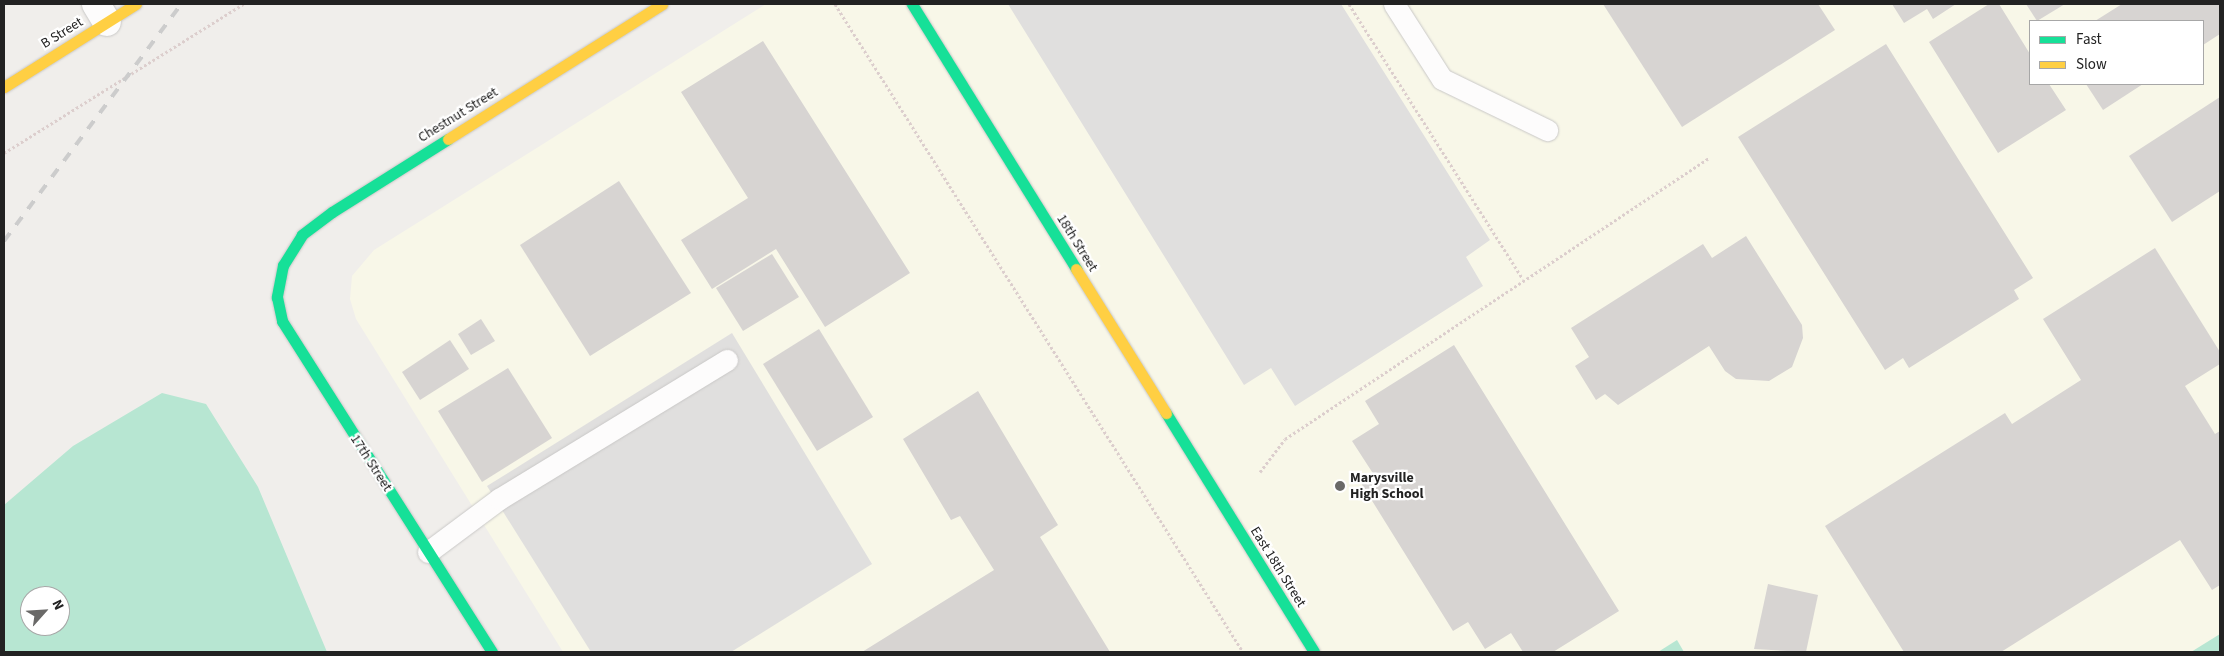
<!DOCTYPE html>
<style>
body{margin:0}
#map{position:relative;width:2224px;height:656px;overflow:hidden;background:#f0eeeb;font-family:"Source Sans 3",sans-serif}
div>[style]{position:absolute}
.education>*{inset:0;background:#f8f7e8}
.pitch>*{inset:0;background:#b7e6d2}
.parking>*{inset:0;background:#e0dfde}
.building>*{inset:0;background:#d7d4d2}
.path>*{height:3px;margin-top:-1.5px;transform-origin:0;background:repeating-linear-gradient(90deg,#dccecd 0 2.5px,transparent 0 5px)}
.roads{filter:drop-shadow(0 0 1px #c9c8c7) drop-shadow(0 0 1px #c9c8c7)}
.lane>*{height:21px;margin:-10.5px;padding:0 10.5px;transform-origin:10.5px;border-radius:10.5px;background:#fdfcfc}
.street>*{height:28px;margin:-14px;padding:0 14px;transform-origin:14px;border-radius:14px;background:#fdfcfc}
.fast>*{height:11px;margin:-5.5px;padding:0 5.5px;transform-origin:5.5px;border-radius:5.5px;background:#16e098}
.slow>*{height:11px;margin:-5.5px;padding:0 5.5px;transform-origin:5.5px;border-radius:5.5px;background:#ffcf43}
.rail>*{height:4px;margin-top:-2px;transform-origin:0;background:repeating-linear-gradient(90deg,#ccc 0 10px,transparent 0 20px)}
.dots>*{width:14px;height:14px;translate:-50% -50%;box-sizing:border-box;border:2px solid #fff;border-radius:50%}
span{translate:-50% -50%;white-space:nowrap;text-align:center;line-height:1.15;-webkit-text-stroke:4.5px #fff;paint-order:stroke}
.street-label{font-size:14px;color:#222}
.poi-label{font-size:14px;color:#222;font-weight:700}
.left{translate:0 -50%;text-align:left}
.frame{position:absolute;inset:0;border:5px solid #222;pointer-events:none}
.legend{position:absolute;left:2029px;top:20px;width:175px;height:65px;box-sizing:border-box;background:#fff;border:1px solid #a7a7a7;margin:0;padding:6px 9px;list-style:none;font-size:15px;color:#222}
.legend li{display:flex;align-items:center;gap:10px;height:25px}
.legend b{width:25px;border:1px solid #a7a7a7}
.north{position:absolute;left:20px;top:586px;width:50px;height:50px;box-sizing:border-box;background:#fff;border:1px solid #a7a7a7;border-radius:50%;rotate:64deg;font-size:14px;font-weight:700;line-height:20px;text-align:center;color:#222}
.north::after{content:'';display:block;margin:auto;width:18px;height:22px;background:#6a6968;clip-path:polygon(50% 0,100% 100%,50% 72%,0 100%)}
</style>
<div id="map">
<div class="education">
<i style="clip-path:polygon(evenodd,766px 4px,2220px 4px,2220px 652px,563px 652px,356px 319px,350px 299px,352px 276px,374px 250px,766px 4px,2030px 21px,2203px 21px,2203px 84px,2030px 84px,2030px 21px)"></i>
</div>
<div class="pitch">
<i style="clip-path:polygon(evenodd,162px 393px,206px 404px,258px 487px,327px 652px,4px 652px,4px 505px,73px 446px,162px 393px,30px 596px,60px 596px,60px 626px,30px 626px,30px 596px)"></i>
<i style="clip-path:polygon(2220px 634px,2220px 652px,2191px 652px)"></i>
<i style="clip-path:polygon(1677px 640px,1684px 652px,1658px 652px)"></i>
</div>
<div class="parking">
<i style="clip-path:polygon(1008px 4px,1341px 4px,1490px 240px,1466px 257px,1483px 286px,1295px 406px,1271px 368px,1244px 385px)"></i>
<i style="clip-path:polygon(732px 333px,872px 564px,731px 652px,591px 652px,487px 486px)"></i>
</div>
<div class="building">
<i style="clip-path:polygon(1603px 4px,1818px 4px,1835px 30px,1682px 127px)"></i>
<i style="clip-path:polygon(1892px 4px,1956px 4px,1933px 19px,1927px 9px,1904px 23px)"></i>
<i style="clip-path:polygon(1989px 4px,1999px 4px,2030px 54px,2030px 84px,2049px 84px,2066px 110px,1998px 153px,1929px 42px)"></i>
<i style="clip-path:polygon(2026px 4px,2065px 4px,2037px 21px)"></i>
<i style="clip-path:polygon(2122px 4px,2220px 4px,2220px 34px,2203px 45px,2203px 21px,2095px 21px)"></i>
<i style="clip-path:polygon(763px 41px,910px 273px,825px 327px,776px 249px,712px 289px,681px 240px,748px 198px,681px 92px)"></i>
<i style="clip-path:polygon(1886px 44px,2033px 278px,2014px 290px,2019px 299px,1909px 368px,1903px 358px,1885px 370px,1738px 137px)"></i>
<i style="clip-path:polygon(2086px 84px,2143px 84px,2103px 110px)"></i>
<i style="clip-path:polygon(2220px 97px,2220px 191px,2172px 222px,2129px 156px)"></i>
<i style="clip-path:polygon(619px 181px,691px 293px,590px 356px,520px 245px)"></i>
<i style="clip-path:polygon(1746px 236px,1802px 325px,1803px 338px,1792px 367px,1769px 381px,1736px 379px,1725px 371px,1709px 346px,1618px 405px,1605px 394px,1596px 400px,1575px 366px,1589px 357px,1571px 328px,1703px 244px,1712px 258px)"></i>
<i style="clip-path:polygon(2155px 248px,2220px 352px,2220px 364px,2185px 386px,2215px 434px,2220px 431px,2220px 585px,2212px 590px,2180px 540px,2001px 652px,1904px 652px,1825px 526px,2005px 413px,2012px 424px,2081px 380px,2043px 319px)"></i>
<i style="clip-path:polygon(772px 254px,799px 297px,743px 331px,716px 288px)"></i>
<i style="clip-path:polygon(481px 319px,495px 341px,471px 355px,458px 334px)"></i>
<i style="clip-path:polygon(819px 329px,873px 417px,817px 451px,763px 364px)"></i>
<i style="clip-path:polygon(450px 340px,469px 369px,420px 400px,402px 372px)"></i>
<i style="clip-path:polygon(1454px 345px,1619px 611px,1553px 652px,1523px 652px,1511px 633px,1485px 649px,1468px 622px,1453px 631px,1361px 483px,1374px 475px,1352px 441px,1379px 424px,1365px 401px)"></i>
<i style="clip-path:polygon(508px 368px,552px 438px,482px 482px,438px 411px)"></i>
<i style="clip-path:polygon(978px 391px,1058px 525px,1040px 537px,1110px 652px,862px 652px,994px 570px,960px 516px,951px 520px,903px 439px)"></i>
<i style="clip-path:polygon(1768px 584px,1818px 595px,1806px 652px,1754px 649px)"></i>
</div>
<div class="path">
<i style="left:835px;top:4px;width:766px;rotate:57.8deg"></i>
<i style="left:1349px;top:4px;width:325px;rotate:57.7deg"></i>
<i style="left:4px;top:153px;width:282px;rotate:-31.9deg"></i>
<i style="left:1260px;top:472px;width:41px;rotate:-52.9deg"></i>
<i style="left:1285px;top:439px;width:509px;rotate:-33.53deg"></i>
</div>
<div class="roads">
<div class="lane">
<i style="left:1394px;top:4px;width:89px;rotate:57.4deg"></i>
<i style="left:1442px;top:79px;width:117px;rotate:25.9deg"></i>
<i style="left:428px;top:552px;width:89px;rotate:-36.7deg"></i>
<i style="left:499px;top:499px;width:267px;rotate:-31.4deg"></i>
</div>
<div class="street">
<i style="left:96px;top:4px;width:21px;rotate:59deg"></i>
</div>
<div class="fast">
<i style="left:912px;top:4px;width:312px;rotate:58.2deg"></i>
<i style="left:448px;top:139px;width:137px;rotate:147.8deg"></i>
<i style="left:332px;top:212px;width:38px;rotate:143deg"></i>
<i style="left:302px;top:235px;width:36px;rotate:122deg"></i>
<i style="left:283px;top:265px;width:33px;rotate:101deg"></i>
<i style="left:277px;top:297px;width:25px;rotate:78deg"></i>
<i style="left:282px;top:321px;width:392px;rotate:57.6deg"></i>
<i style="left:1166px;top:413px;width:281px;rotate:58.2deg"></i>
</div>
<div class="slow">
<i style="left:4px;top:87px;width:156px;rotate:-32.2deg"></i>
<i style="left:448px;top:139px;width:253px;rotate:-32.2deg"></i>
<i style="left:1076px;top:269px;width:170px;rotate:58deg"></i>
</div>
</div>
<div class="rail">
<i style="left:4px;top:241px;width:296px;rotate:-53.2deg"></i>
</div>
<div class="dots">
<i style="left:1340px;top:486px;background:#6a6968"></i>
</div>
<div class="street-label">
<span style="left:62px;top:33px;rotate:-32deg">B Street</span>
<span style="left:458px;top:115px;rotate:-32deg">Chestnut Street</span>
<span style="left:1077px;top:243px;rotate:58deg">18th Street</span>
<span style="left:371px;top:463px;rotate:57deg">17th Street</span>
<span style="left:1278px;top:567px;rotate:58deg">East 18th Street</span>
</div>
<div class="poi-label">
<span class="left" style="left:1350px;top:486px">Marysville<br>High School</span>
</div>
<div class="frame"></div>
<ul class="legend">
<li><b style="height:6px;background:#16e098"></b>Fast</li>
<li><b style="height:6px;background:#ffcf43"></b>Slow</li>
</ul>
<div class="north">N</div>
</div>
